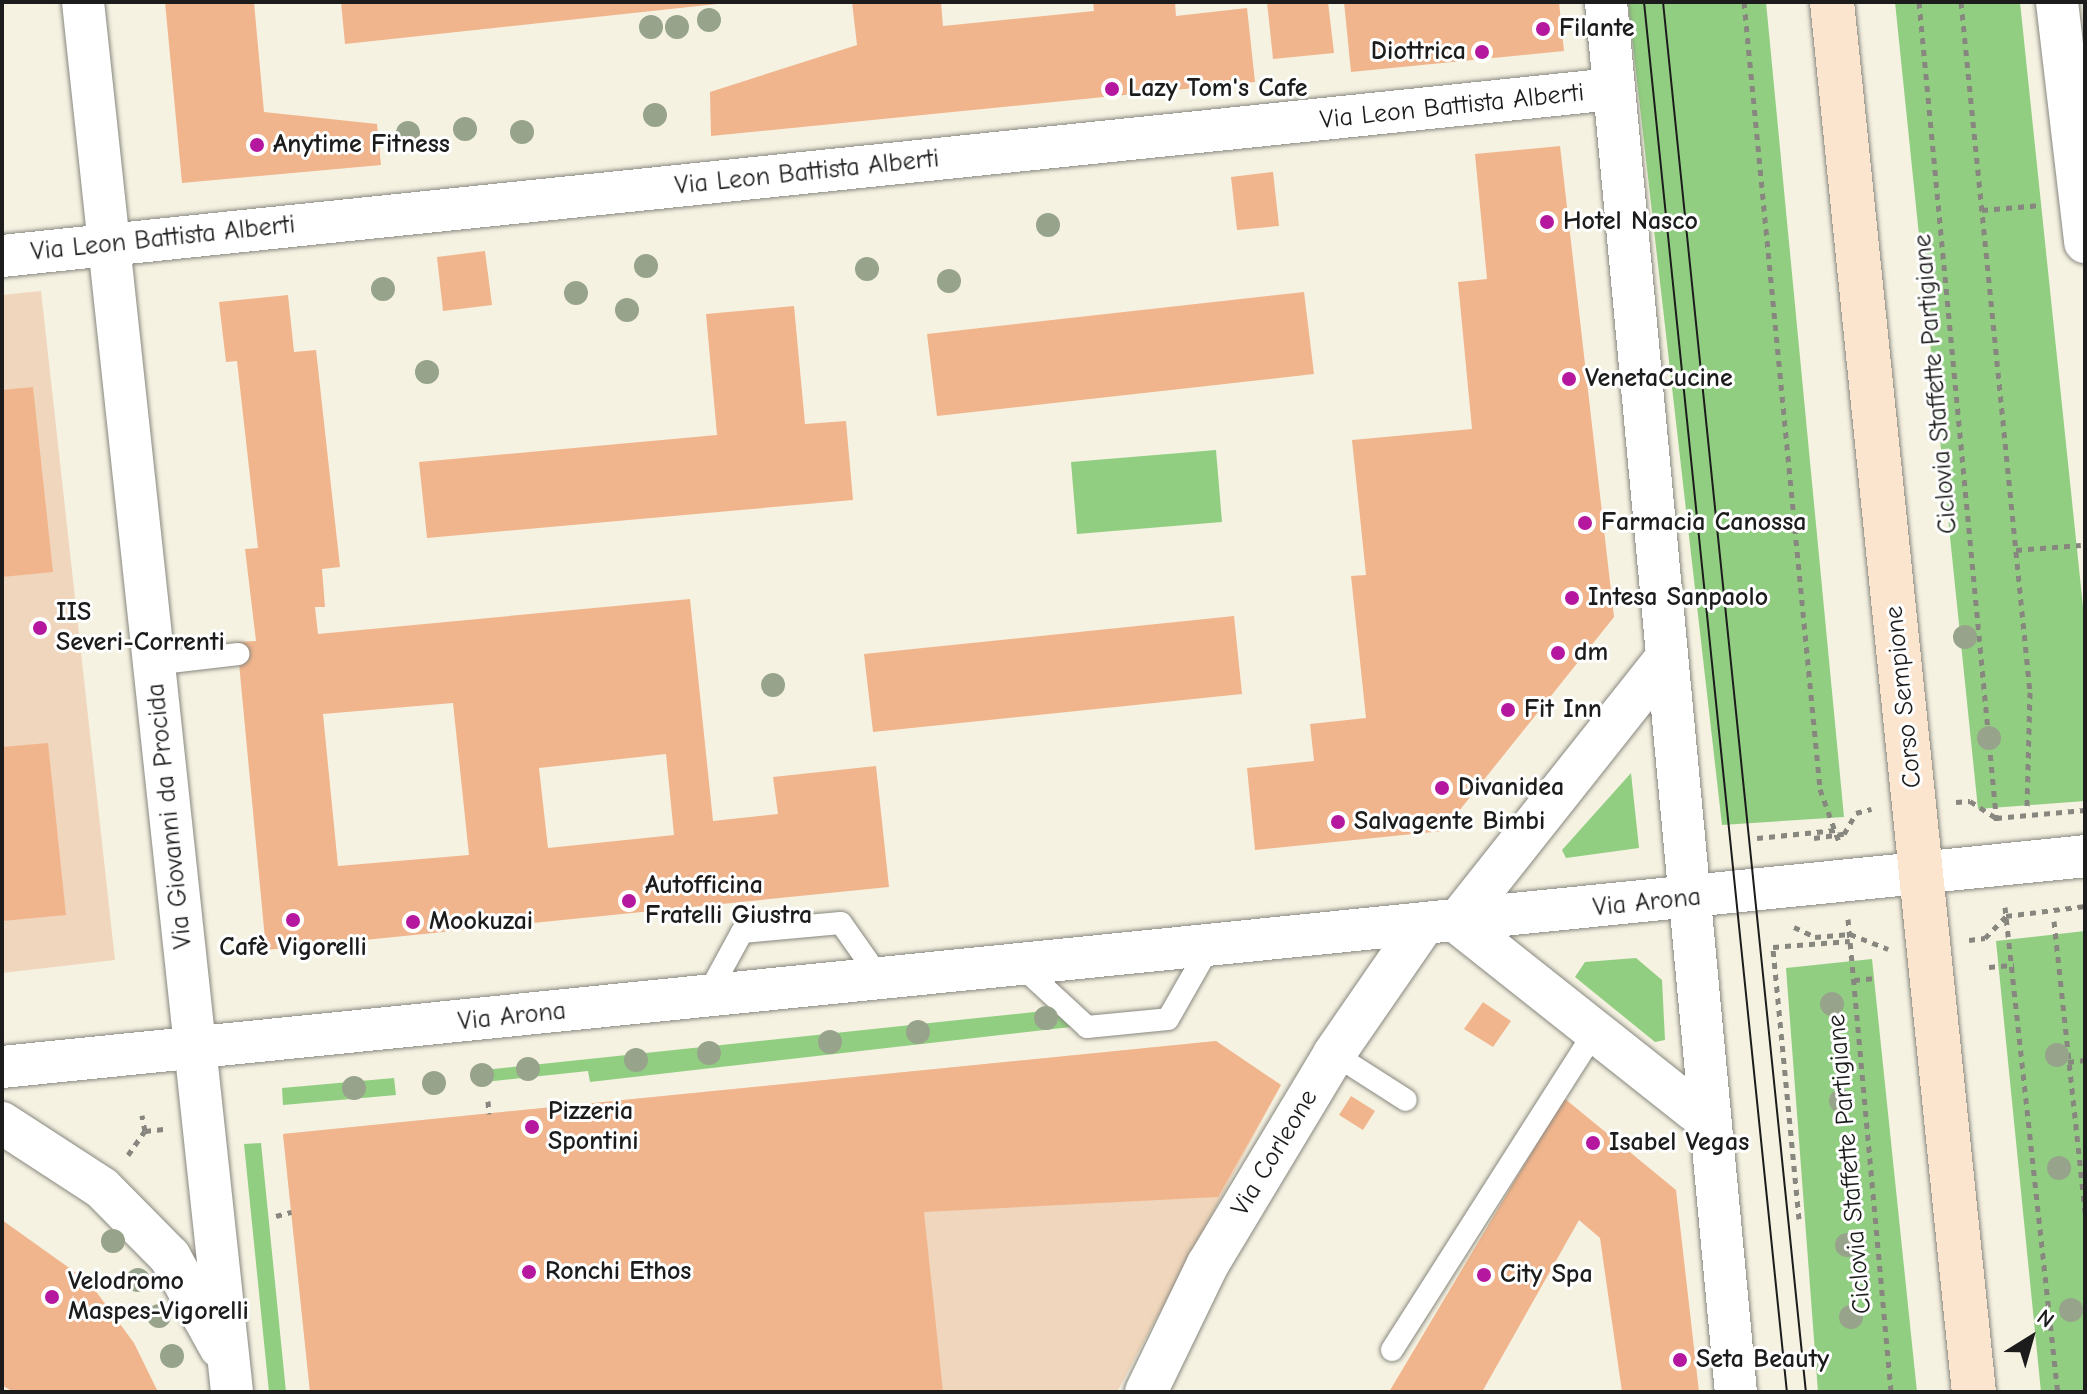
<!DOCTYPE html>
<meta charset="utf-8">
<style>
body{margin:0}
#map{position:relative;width:2087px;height:1394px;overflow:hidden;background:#f5f2e2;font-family:"Comic Neue",sans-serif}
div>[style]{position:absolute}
.built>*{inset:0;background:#f0d6bc}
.green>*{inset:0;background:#92ce82}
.building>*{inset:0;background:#f1b58d}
.path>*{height:5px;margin-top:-2.5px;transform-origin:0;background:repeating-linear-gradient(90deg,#88877f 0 6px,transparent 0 12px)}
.roads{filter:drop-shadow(0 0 2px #88877f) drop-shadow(0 0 2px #88877f)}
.lane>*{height:22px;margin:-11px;padding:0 11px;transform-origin:11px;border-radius:11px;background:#fff}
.street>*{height:42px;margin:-21px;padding:0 21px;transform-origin:21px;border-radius:21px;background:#fff}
.secondary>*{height:44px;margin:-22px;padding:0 22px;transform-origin:22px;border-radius:22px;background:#fce5cf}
.tram>*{height:2px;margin:-1px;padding:0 1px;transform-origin:1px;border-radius:1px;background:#1c1c1c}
.trees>*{width:24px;height:24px;margin:-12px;border-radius:50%;background:#98a38c}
.dots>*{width:22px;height:22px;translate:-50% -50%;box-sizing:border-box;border:4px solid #fff;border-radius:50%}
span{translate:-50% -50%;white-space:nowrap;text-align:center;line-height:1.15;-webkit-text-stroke:6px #fff;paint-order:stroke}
.poi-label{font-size:26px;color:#1c1c1c;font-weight:700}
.left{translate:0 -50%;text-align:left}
.right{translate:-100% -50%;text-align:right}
.street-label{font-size:26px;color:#1c1c1c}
.frame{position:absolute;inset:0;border:4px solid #1c1c1c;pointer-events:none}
.north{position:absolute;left:1991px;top:1298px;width:80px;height:80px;-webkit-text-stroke:6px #fff;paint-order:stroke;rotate:37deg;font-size:22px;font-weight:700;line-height:32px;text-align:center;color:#1c1c1c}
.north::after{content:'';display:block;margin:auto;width:28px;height:36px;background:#1c1c1c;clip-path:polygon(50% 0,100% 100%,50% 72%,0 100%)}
</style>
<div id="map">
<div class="built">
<i style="clip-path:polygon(41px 291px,115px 960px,2px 973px,2px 295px)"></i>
<i style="clip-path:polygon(1216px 1041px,1281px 1085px,1117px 1392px,310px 1392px,283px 1134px)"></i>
</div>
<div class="green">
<i style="clip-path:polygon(1628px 2px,1766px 2px,1844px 817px,1722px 825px)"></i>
<i style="clip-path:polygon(1895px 2px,2020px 2px,2085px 626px,2085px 801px,1978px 809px)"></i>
<i style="clip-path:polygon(1216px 450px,1222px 522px,1077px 534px,1071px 462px)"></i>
<i style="clip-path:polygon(1631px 773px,1639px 848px,1566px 858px,1562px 850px)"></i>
<i style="clip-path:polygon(2085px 931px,2085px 1392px,2041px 1392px,1996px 941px)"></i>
<i style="clip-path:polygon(1636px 958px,1662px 980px,1665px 1040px,1655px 1042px,1575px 977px,1585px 962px)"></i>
<i style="clip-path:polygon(1872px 959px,1917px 1392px,1818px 1392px,1786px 968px)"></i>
<i style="clip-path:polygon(1053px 1010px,1071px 1027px,590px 1082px,588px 1071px,485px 1082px,484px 1070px)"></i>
<i style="clip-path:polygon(394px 1078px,396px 1095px,283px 1105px,282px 1088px)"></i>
<i style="clip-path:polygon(261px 1143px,286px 1392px,269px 1392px,244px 1144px)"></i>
</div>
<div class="building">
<i style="clip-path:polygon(165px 2px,254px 2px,264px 112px,377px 124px,381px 165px,182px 183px)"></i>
<i style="clip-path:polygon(341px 2px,717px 2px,717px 4px,345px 44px)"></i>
<i style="clip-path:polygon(852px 2px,941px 2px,943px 26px,1094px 11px,1093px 2px,1175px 2px,1176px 16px,1247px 8px,1255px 82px,711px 136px,710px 92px,857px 45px)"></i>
<i style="clip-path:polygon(1267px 2px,1328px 2px,1334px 53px,1273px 59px)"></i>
<i style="clip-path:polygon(1344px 2px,1559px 2px,1564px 51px,1351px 72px)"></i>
<i style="clip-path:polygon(1560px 146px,1614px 617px,1443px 831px,1255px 850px,1247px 768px,1314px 761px,1310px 724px,1366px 718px,1351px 576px,1366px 575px,1352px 440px,1472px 429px,1458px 282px,1487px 279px,1475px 154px)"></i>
<i style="clip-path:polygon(1273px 172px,1279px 226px,1237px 230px,1231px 177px)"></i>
<i style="clip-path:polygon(485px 251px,492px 305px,443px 311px,437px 257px)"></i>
<i style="clip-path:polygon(1304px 292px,1314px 374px,937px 416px,927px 334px)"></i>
<i style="clip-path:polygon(evenodd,288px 295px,294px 352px,316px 350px,340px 567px,322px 569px,325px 607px,315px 607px,318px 634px,690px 599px,713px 821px,778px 814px,773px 777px,876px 766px,889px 887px,266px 950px,237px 642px,256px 641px,245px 549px,258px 548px,237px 361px,226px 362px,219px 302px,288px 295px,453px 703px,469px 855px,338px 866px,323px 714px,453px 703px,288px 295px,666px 754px,674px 835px,548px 848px,539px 768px,666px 754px)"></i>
<i style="clip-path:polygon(794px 306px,805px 424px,846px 421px,853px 500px,427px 538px,419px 462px,717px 435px,706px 314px)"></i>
<i style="clip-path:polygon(33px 387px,53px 572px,2px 577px,2px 390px)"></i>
<i style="clip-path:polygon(1234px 616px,1242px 694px,873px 732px,864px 654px)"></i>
<i style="clip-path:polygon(48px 743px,66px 915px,2px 921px,2px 747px)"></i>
<i style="clip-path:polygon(1483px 1002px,1511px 1021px,1493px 1047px,1464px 1029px)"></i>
<i style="clip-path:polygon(1216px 1041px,1281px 1085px,1218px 1197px,924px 1212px,943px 1392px,310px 1392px,283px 1134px)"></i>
<i style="clip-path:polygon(1351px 1096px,1375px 1111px,1363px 1130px,1339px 1115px)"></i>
<i style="clip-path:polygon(1564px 1098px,1676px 1190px,1699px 1392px,1622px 1392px,1600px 1238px,1579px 1220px,1482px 1392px,1389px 1392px)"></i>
<i style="clip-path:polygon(2px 1220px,89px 1282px,134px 1343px,158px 1392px,13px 1392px,2px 1385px)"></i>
</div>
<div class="path">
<i style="left:1744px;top:2px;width:791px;rotate:84.48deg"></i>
<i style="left:1820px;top:789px;width:56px;rotate:70.3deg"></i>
<i style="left:1919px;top:2px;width:827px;rotate:84.59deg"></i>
<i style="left:1961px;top:2px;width:693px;rotate:84.29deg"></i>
<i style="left:2030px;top:692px;width:118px;rotate:91.5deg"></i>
<i style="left:1982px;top:210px;width:59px;rotate:-4.8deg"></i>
<i style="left:2016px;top:550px;width:65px;rotate:-4.4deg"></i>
<i style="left:1956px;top:802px;width:14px;rotate:-4deg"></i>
<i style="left:1970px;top:801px;width:31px;rotate:33deg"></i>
<i style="left:1996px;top:818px;width:89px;rotate:-5.1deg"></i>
<i style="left:1757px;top:838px;width:79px;rotate:-5.8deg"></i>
<i style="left:1814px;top:838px;width:30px;rotate:-8deg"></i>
<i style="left:1844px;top:834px;width:24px;rotate:-60deg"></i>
<i style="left:1856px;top:813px;width:16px;rotate:-15deg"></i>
<i style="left:2005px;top:907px;width:488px;rotate:83.8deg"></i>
<i style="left:1848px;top:919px;width:475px;rotate:84.8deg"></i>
<i style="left:2054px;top:921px;width:294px;rotate:83.9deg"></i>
<i style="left:1794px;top:927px;width:23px;rotate:25deg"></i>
<i style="left:1815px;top:937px;width:35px;rotate:-5deg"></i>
<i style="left:1850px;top:934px;width:41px;rotate:21.5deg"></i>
<i style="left:1969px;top:940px;width:16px;rotate:-7deg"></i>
<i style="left:1985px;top:938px;width:30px;rotate:-46deg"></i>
<i style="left:2006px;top:916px;width:80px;rotate:-7.2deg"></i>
<i style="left:1989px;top:967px;width:25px;rotate:-5deg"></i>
<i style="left:1854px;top:980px;width:22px;rotate:-5deg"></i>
<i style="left:2068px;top:1062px;width:17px;rotate:-7deg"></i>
<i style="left:488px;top:1101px;width:13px;rotate:86deg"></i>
<i style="left:145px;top:1131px;width:19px;rotate:-6deg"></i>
<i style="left:128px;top:1155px;width:29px;rotate:-55deg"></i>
<i style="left:145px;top:1131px;width:16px;rotate:-101deg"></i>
<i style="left:276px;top:1216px;width:16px;rotate:-15deg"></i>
<i style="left:1799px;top:1219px;width:273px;rotate:-95.5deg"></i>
<i style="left:1773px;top:947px;width:77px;rotate:-4.5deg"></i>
</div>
<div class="roads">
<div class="lane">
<i style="left:153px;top:664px;width:86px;rotate:-6.7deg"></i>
<i style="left:1021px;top:966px;width:90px;rotate:42.7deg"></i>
<i style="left:1087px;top:1027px;width:81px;rotate:-5.6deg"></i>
<i style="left:1168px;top:1019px;width:83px;rotate:-60.3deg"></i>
<i style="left:706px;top:998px;width:75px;rotate:-61.4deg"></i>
<i style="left:742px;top:932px;width:99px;rotate:-5.2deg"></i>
<i style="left:841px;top:923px;width:70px;rotate:54.9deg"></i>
<i style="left:1334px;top:1054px;width:85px;rotate:32.6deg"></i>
<i style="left:1392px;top:1350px;width:378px;rotate:-57.5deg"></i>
</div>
<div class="street">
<i style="left:83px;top:2px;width:1398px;rotate:83.88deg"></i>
<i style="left:1606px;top:2px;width:1396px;rotate:84.66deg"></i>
<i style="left:2057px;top:2px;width:242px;rotate:83.3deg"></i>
<i style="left:2px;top:256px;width:1619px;rotate:-5.92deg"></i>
<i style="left:1457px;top:922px;width:332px;rotate:-51.6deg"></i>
<i style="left:1457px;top:922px;width:320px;rotate:38.4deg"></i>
<i style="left:2px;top:1067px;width:2094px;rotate:-5.78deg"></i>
<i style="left:2px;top:1123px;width:119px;rotate:33deg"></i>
<i style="left:102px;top:1188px;width:97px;rotate:45.4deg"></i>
<i style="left:170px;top:1257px;width:103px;rotate:60.9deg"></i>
<i style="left:1146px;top:1392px;width:142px;rotate:-64.2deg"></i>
<i style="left:1208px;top:1264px;width:245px;rotate:-59deg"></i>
<i style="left:1334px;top:1054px;width:157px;rotate:-55.4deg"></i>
</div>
<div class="secondary">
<i style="left:1832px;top:2px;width:1397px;rotate:84.17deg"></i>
</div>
</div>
<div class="tram">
<i style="left:1644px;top:2px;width:1397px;rotate:84.13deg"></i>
<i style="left:1663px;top:2px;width:1397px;rotate:84.13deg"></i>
</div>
<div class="trees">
<i style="left:709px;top:20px"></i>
<i style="left:651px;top:27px"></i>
<i style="left:677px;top:27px"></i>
<i style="left:655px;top:115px"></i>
<i style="left:465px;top:129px"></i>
<i style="left:522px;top:132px"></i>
<i style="left:408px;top:133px"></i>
<i style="left:1048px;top:225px"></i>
<i style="left:646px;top:266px"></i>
<i style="left:867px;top:269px"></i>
<i style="left:949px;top:281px"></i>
<i style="left:383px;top:289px"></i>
<i style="left:576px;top:293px"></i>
<i style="left:627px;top:310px"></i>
<i style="left:427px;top:372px"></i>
<i style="left:1965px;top:637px"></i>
<i style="left:773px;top:685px"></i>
<i style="left:1989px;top:738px"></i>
<i style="left:1832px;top:1004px"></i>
<i style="left:1046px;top:1018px"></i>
<i style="left:918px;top:1032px"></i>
<i style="left:830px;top:1042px"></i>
<i style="left:709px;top:1053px"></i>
<i style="left:2057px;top:1055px"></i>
<i style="left:636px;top:1060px"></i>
<i style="left:528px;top:1069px"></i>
<i style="left:482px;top:1075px"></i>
<i style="left:434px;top:1083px"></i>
<i style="left:354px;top:1088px"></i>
<i style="left:1841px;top:1101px"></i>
<i style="left:2059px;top:1168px"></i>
<i style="left:113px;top:1241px"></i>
<i style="left:1847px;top:1245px"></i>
<i style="left:138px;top:1280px"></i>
<i style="left:2071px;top:1310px"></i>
<i style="left:159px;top:1316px"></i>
<i style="left:1851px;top:1317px"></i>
<i style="left:172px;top:1356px"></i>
</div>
<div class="dots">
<i style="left:1543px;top:29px;background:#b5179e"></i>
<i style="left:1482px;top:52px;background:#b5179e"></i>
<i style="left:1112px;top:89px;background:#b5179e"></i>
<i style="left:257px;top:145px;background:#b5179e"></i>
<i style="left:1547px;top:222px;background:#b5179e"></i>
<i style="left:1569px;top:379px;background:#b5179e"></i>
<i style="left:1585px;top:523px;background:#b5179e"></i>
<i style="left:1572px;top:598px;background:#b5179e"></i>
<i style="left:40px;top:628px;background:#b5179e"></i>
<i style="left:1558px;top:653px;background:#b5179e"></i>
<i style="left:1508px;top:710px;background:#b5179e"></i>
<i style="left:1442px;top:788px;background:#b5179e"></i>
<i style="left:1338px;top:822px;background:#b5179e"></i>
<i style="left:629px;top:901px;background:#b5179e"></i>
<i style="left:293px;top:920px;background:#b5179e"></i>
<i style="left:413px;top:922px;background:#b5179e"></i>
<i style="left:532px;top:1127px;background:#b5179e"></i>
<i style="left:1593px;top:1143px;background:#b5179e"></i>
<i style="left:529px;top:1272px;background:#b5179e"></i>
<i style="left:1484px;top:1275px;background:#b5179e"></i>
<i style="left:52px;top:1297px;background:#b5179e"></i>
<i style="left:1680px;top:1360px;background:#b5179e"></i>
</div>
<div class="poi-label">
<span class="left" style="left:1559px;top:29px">Filante</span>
<span class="right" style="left:1466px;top:52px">Diottrica</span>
<span class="left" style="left:1128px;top:89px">Lazy Tom's Cafe</span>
<span class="left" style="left:273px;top:145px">Anytime Fitness</span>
<span class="left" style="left:1563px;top:222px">Hotel Nasco</span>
<span class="left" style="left:1585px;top:379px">VenetaCucine</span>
<span class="left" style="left:1601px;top:523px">Farmacia Canossa</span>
<span class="left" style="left:1588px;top:598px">Intesa Sanpaolo</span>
<span class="left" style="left:56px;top:628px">IIS<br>Severi-Correnti</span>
<span class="left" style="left:1574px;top:653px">dm</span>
<span class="left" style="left:1524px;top:710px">Fit Inn</span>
<span class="left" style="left:1458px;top:788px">Divanidea</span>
<span class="left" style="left:1354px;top:822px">Salvagente Bimbi</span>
<span class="left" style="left:645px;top:901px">Autofficina<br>Fratelli Giustra</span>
<span class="left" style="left:429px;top:922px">Mookuzai</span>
<span style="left:293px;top:948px">Cafè Vigorelli</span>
<span class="left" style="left:548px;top:1127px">Pizzeria<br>Spontini</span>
<span class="left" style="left:1609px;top:1143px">Isabel Vegas</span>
<span class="left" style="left:545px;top:1272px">Ronchi Ethos</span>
<span class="left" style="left:1500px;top:1275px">City Spa</span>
<span class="left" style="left:68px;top:1297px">Velodromo<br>Maspes-Vigorelli</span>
<span class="left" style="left:1696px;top:1360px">Seta Beauty</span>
</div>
<div class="street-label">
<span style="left:1452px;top:107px;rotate:-6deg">Via Leon Battista Alberti</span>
<span style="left:807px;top:173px;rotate:-6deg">Via Leon Battista Alberti</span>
<span style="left:163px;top:239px;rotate:-6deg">Via Leon Battista Alberti</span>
<span style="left:1936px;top:384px;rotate:-95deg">Ciclovia Staffette Partigiane</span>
<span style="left:1904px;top:697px;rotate:-96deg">Corso Sempione</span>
<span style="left:170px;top:816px;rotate:-96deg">Via Giovanni da Procida</span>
<span style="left:1647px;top:903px;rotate:-6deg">Via Arona</span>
<span style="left:512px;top:1017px;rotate:-6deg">Via Arona</span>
<span style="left:1275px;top:1153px;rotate:-59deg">Via Corleone</span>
<span style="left:1850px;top:1164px;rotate:-95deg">Ciclovia Staffette Partigiane</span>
</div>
<div class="frame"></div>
<div class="north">N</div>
</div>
